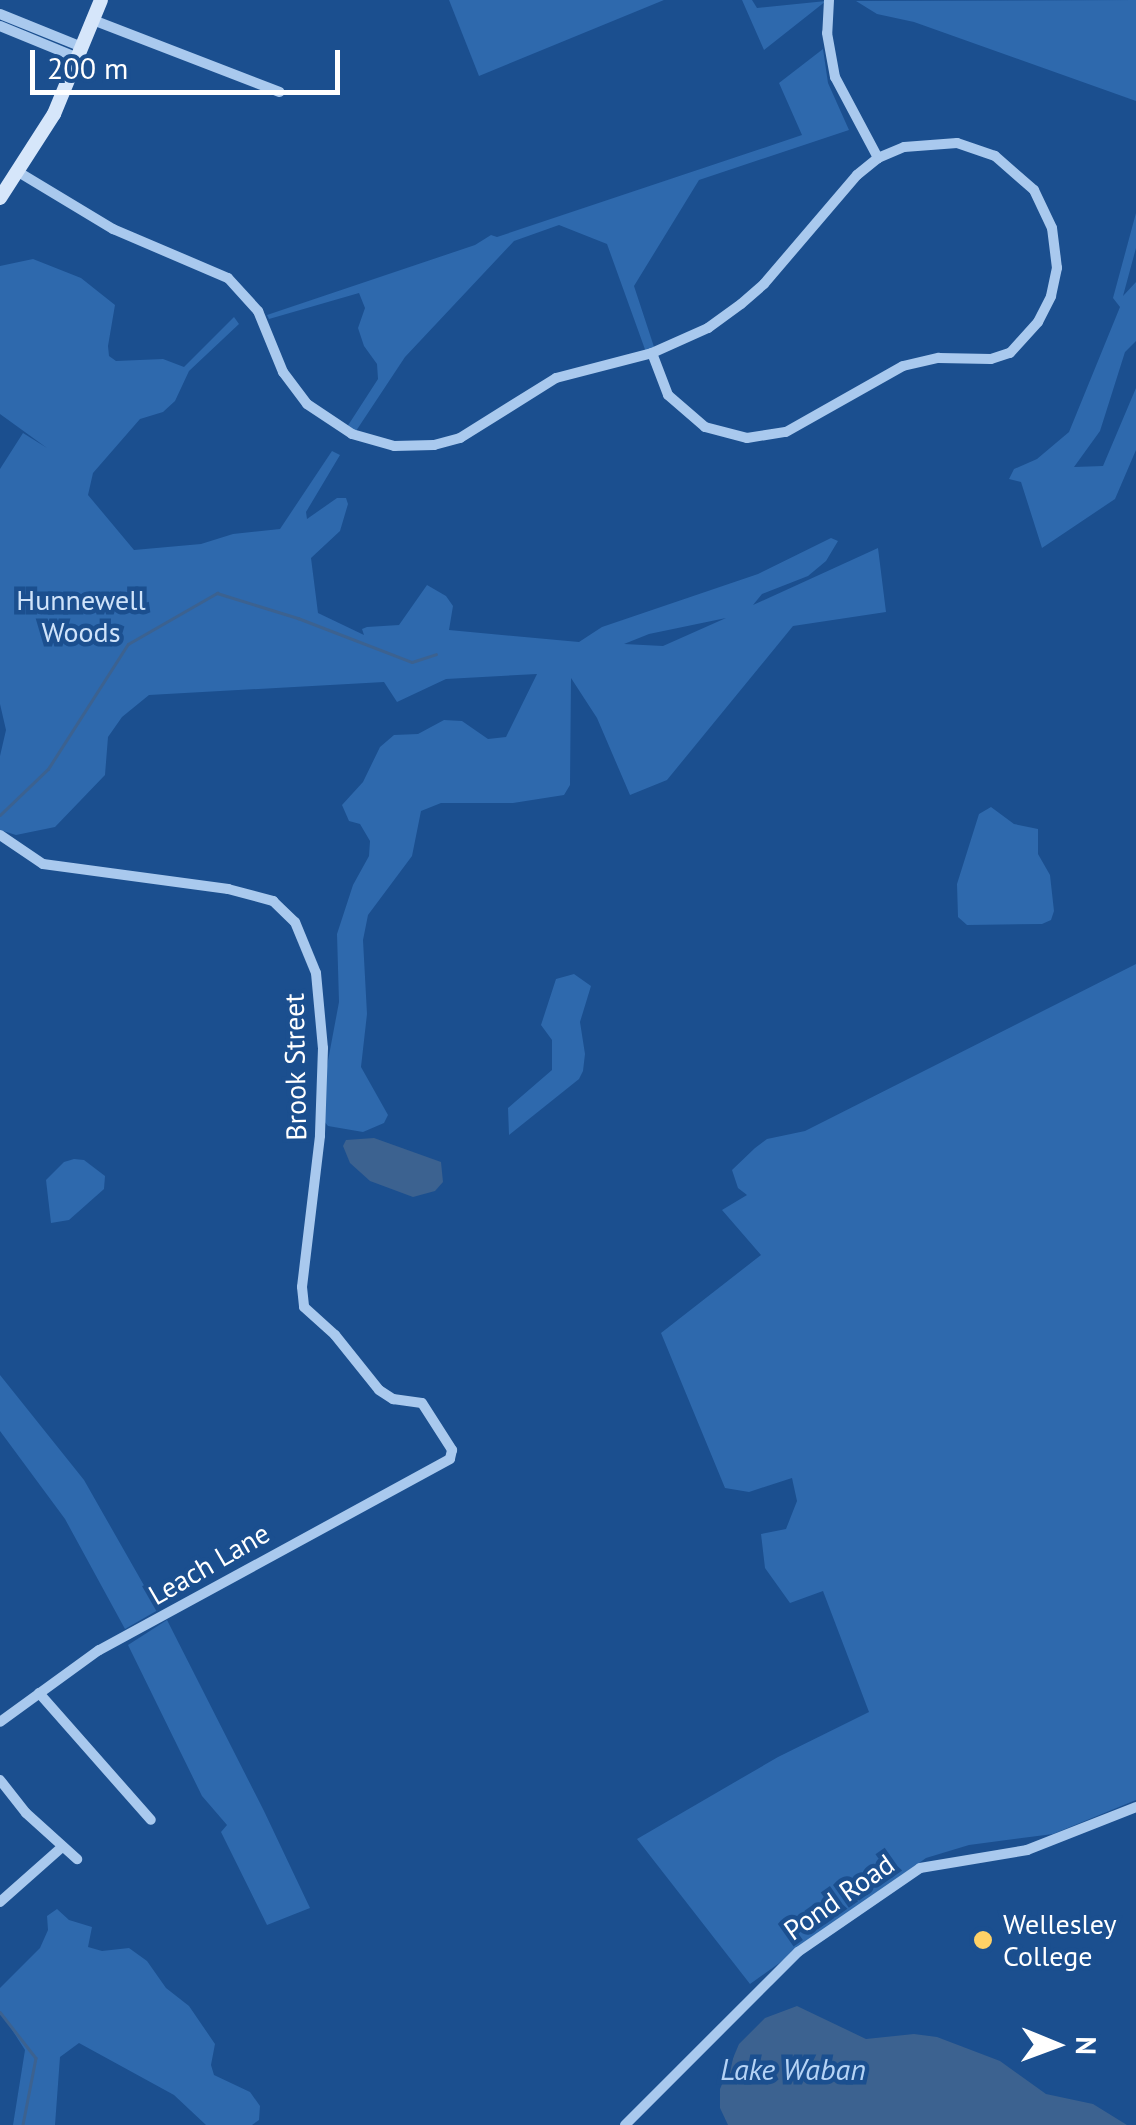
<!DOCTYPE html>
<style>
body{margin:0}
#map{position:relative;width:1136px;height:2125px;overflow:hidden;background:#1b4f8f;font-family:"PT Sans",sans-serif}
div>[style]{position:absolute}
.green>*{inset:0;background:#2e69ad}
.water>*{inset:0;background:#3c6290}
.stream>*{height:2.5px;margin:-1.25px;padding:0 1.25px;transform-origin:1.25px;border-radius:1.25px;background:#3c6290}
.street>*{height:10px;margin:-5px;padding:0 5px;transform-origin:5px;border-radius:5px;background:#a9c9ee}
.secondary>*{height:14px;margin:-7px;padding:0 7px;transform-origin:7px;border-radius:7px;background:#d6e6fa}
.dots>*{width:28px;height:28px;translate:-50% -50%;box-sizing:border-box;border:5px solid #1b4f8f;border-radius:50%}
span{translate:-50% -50%;white-space:nowrap;text-align:center;line-height:1.15;-webkit-text-stroke:9px #1b4f8f;paint-order:stroke}
.park-label{font-size:28px;color:#cfe3fa}
.street-label{font-size:28px;color:#fff}
.poi-label{font-size:28px;color:#fff}
.left{translate:0 -50%;text-align:left}
.water-label{font-size:30px;color:#b5d3f5;font-style:italic}
.north{position:absolute;left:1006px;top:1995px;width:100px;height:100px;-webkit-text-stroke:8px #1b4f8f;paint-order:stroke;rotate:91deg;font-size:28px;font-weight:700;line-height:40px;text-align:center;color:#fff}
.north::after{content:'';display:block;margin:auto;width:35px;height:45px;background:#fff;clip-path:polygon(50% 0,100% 100%,50% 72%,0 100%)}
.scale{position:absolute;left:30px;top:50px;width:310px;height:45px;box-sizing:border-box;border:5px solid #fff;border-top:0;padding-left:12px;font-size:30px;line-height:35px;white-space:nowrap;color:#fff;-webkit-text-stroke:8px #1b4f8f;paint-order:stroke}
</style>
<div id="map">
<div class="green">
<i style="clip-path:polygon(449px 0,664px 0,479px 76px)"></i>
<i style="clip-path:polygon(742px 0,752px 0,757px 8px,826px 1px,764px 50px)"></i>
<i style="clip-path:polygon(1136px 0,1136px 101px,914px 22px,877px 14px,856px 1px)"></i>
<i style="clip-path:polygon(823px 49px,828px 83px,849px 130px,699px 180px,634px 286px,656px 353px,647px 355px,607px 244px,559px 225px,514px 241px,405px 357px,356px 431px,347px 427px,378px 379px,377px 364px,364px 346px,358px 328px,365px 308px,359px 293px,269px 319px,267px 315px,475px 245px,491px 235px,497px 237px,802px 135px,779px 83px)"></i>
<i style="clip-path:polygon(1136px 213px,1136px 248px,1123px 296px,1136px 282px,1136px 341px,1125px 352px,1100px 431px,1074px 467px,1103px 466px,1136px 388px,1136px 450px,1115px 499px,1042px 548px,1021px 482px,1009px 479px,1014px 469px,1037px 459px,1069px 432px,1120px 307px,1113px 298px)"></i>
<i style="clip-path:polygon(evenodd,33px 259px,81px 278px,115px 305px,108px 346px,109px 356px,116px 361px,163px 359px,184px 367px,234px 317px,239px 324px,189px 371px,175px 401px,163px 412px,140px 419px,93px 473px,88px 495px,134px 550px,201px 544px,233px 534px,280px 529px,332px 451px,340px 455px,306px 512px,307px 519px,337px 498px,346px 498px,348px 504px,340px 531px,311px 558px,318px 613px,364px 635px,362px 629px,367px 627px,399px 625px,427px 585px,446px 596px,453px 606px,449px 630px,579px 642px,602px 627px,758px 574px,831px 538px,838px 541px,826px 561px,808px 576px,762px 594px,753px 605px,878px 548px,886px 612px,793px 626px,667px 780px,630px 795px,597px 718px,571px 678px,570px 785px,564px 795px,513px 803px,441px 803px,421px 811px,412px 856px,368px 915px,363px 940px,367px 1014px,361px 1067px,388px 1115px,384px 1123px,363px 1132px,328px 1126px,318px 1114px,339px 1002px,337px 934px,353px 885px,369px 856px,370px 841px,360px 824px,349px 821px,342px 805px,363px 782px,380px 747px,394px 735px,418px 734px,444px 720px,462px 721px,488px 739px,506px 737px,537px 674px,446px 679px,397px 702px,384px 682px,149px 695px,122px 717px,108px 737px,105px 775px,55px 827px,16px 835px,0 830px,0 756px,6px 730px,0 704px,0 469px,23px 433px,47px 448px,0 414px,0 266px,33px 259px,726px 618px,663px 646px,624px 644px,649px 634px,726px 618px)"></i>
<i style="clip-path:polygon(991px 807px,1014px 824px,1038px 829px,1038px 854px,1050px 875px,1054px 911px,1051px 920px,1042px 924px,967px 925px,958px 917px,957px 884px,979px 814px)"></i>
<i style="clip-path:polygon(1136px 964px,1136px 1800px,1053px 1834px,969px 1845px,926px 1858px,750px 1984px,637px 1839px,778px 1757px,869px 1712px,823px 1591px,790px 1603px,765px 1568px,761px 1534px,786px 1529px,797px 1501px,792px 1478px,749px 1492px,725px 1488px,661px 1333px,761px 1255px,722px 1210px,747px 1195px,738px 1188px,732px 1170px,755px 1148px,767px 1139px,805px 1131px)"></i>
<i style="clip-path:polygon(574px 974px,591px 986px,580px 1022px,585px 1054px,583px 1071px,579px 1079px,509px 1135px,508px 1108px,552px 1070px,552px 1040px,541px 1025px,556px 979px)"></i>
<i style="clip-path:polygon(74px 1159px,84px 1160px,105px 1176px,104px 1189px,69px 1220px,51px 1223px,46px 1180px,64px 1162px)"></i>
<i style="clip-path:polygon(0 1375px,84px 1480px,158px 1610px,125px 1629px,65px 1519px,0 1431px)"></i>
<i style="clip-path:polygon(167px 1620px,264px 1811px,310px 1908px,267px 1925px,221px 1832px,227px 1825px,202px 1796px,128px 1645px)"></i>
<i style="clip-path:polygon(57px 1909px,69px 1920px,92px 1927px,88px 1947px,102px 1951px,129px 1948px,147px 1961px,166px 1988px,189px 2006px,215px 2044px,211px 2065px,214px 2075px,250px 2092px,260px 2106px,259px 2120px,252px 2125px,206px 2125px,174px 2095px,79px 2043px,60px 2057px,55px 2125px,13px 2125px,25px 2050px,0 2011px,0 1988px,40px 1948px,48px 1930px,47px 1916px)"></i>
</div>
<div class="water">
<i style="clip-path:polygon(374px 1138px,441px 1162px,443px 1182px,435px 1191px,413px 1197px,370px 1181px,350px 1163px,343px 1146px,346px 1140px)"></i>
<i style="clip-path:polygon(797px 2006px,866px 2039px,914px 2034px,937px 2037px,1000px 2061px,1046px 2094px,1093px 2104px,1127px 2125px,728px 2125px,720px 2108px,720px 2089px,739px 2044px,765px 2018px)"></i>
</div>
<div class="stream">
<i style="left:0;top:815px;width:66px;rotate:-43.8deg"></i>
<i style="left:48px;top:769px;width:148px;rotate:-57.4deg"></i>
<i style="left:128px;top:644px;width:103px;rotate:-29.8deg"></i>
<i style="left:217px;top:593px;width:85px;rotate:17.2deg"></i>
<i style="left:298px;top:618px;width:122px;rotate:21.1deg"></i>
<i style="left:412px;top:662px;width:25px;rotate:-18deg"></i>
<i style="left:0;top:2012px;width:58px;rotate:52deg"></i>
<i style="left:36px;top:2058px;width:68px;rotate:101deg"></i>
</div>
<div class="street">
<i style="left:829px;top:0;width:33px;rotate:93deg"></i>
<i style="left:827px;top:33px;width:45px;rotate:79.7deg"></i>
<i style="left:835px;top:77px;width:92px;rotate:62deg"></i>
<i style="left:0;top:14px;width:88px;rotate:21.9deg"></i>
<i style="left:93px;top:20px;width:200px;rotate:21.1deg"></i>
<i style="left:0;top:26px;width:84px;rotate:22.3deg"></i>
<i style="left:20px;top:173px;width:109px;rotate:31.1deg"></i>
<i style="left:113px;top:229px;width:125px;rotate:23.1deg"></i>
<i style="left:228px;top:278px;width:45px;rotate:47.7deg"></i>
<i style="left:258px;top:311px;width:66px;rotate:67.7deg"></i>
<i style="left:283px;top:372px;width:40px;rotate:53deg"></i>
<i style="left:307px;top:404px;width:54px;rotate:33.7deg"></i>
<i style="left:352px;top:434px;width:44px;rotate:15.9deg"></i>
<i style="left:394px;top:446px;width:40px;rotate:-1.4deg"></i>
<i style="left:434px;top:445px;width:27px;rotate:-15deg"></i>
<i style="left:460px;top:438px;width:113px;rotate:-32deg"></i>
<i style="left:556px;top:378px;width:99px;rotate:-14.6deg"></i>
<i style="left:652px;top:353px;width:45px;rotate:69.1deg"></i>
<i style="left:668px;top:395px;width:49px;rotate:40.9deg"></i>
<i style="left:705px;top:427px;width:43px;rotate:14.7deg"></i>
<i style="left:747px;top:438px;width:39px;rotate:-9deg"></i>
<i style="left:786px;top:432px;width:134px;rotate:-29.4deg"></i>
<i style="left:903px;top:366px;width:37px;rotate:-13deg"></i>
<i style="left:939px;top:358px;width:52px;rotate:1.1deg"></i>
<i style="left:991px;top:359px;width:20px;rotate:-18deg"></i>
<i style="left:1010px;top:353px;width:42px;rotate:-47.9deg"></i>
<i style="left:1038px;top:322px;width:29px;rotate:-63deg"></i>
<i style="left:1051px;top:296px;width:29px;rotate:-78deg"></i>
<i style="left:1057px;top:268px;width:40px;rotate:-97.1deg"></i>
<i style="left:1052px;top:228px;width:42px;rotate:-115.3deg"></i>
<i style="left:1034px;top:190px;width:52px;rotate:-138.9deg"></i>
<i style="left:995px;top:156px;width:40px;rotate:-161.1deg"></i>
<i style="left:957px;top:143px;width:53px;rotate:175.7deg"></i>
<i style="left:904px;top:147px;width:28px;rotate:157deg"></i>
<i style="left:878px;top:158px;width:27px;rotate:141deg"></i>
<i style="left:857px;top:175px;width:143px;rotate:130.5deg"></i>
<i style="left:764px;top:284px;width:30px;rotate:139deg"></i>
<i style="left:741px;top:304px;width:41px;rotate:144deg"></i>
<i style="left:708px;top:328px;width:61px;rotate:155.9deg"></i>
<i style="left:0;top:835px;width:52px;rotate:34deg"></i>
<i style="left:43px;top:864px;width:187px;rotate:7.7deg"></i>
<i style="left:228px;top:889px;width:47px;rotate:14.9deg"></i>
<i style="left:273px;top:901px;width:30px;rotate:44deg"></i>
<i style="left:295px;top:922px;width:55px;rotate:67.6deg"></i>
<i style="left:316px;top:973px;width:75px;rotate:84.7deg"></i>
<i style="left:323px;top:1048px;width:88px;rotate:92deg"></i>
<i style="left:320px;top:1136px;width:152px;rotate:96.8deg"></i>
<i style="left:302px;top:1287px;width:20px;rotate:84deg"></i>
<i style="left:304px;top:1307px;width:42px;rotate:42.1deg"></i>
<i style="left:335px;top:1335px;width:70px;rotate:51.3deg"></i>
<i style="left:379px;top:1390px;width:17px;rotate:33deg"></i>
<i style="left:393px;top:1399px;width:29px;rotate:8deg"></i>
<i style="left:422px;top:1403px;width:56px;rotate:57.4deg"></i>
<i style="left:452px;top:1450px;width:9px;rotate:103deg"></i>
<i style="left:450px;top:1459px;width:400px;rotate:151.4deg"></i>
<i style="left:99px;top:1650px;width:122px;rotate:144deg"></i>
<i style="left:39px;top:1693px;width:169px;rotate:48.6deg"></i>
<i style="left:0;top:1780px;width:42px;rotate:51.8deg"></i>
<i style="left:26px;top:1813px;width:69px;rotate:42deg"></i>
<i style="left:0;top:1902px;width:83px;rotate:-41.6deg"></i>
<i style="left:625px;top:2125px;width:245px;rotate:-45deg"></i>
<i style="left:798px;top:1952px;width:148px;rotate:-34.5deg"></i>
<i style="left:920px;top:1868px;width:109px;rotate:-9.5deg"></i>
<i style="left:1027px;top:1850px;width:117px;rotate:-21.5deg"></i>
</div>
<div class="secondary">
<i style="left:0;top:198px;width:100px;rotate:-57.3deg"></i>
<i style="left:54px;top:114px;width:123px;rotate:-67.6deg"></i>
</div>
<div class="dots">
<i style="left:983px;top:1940px;background:#ffd166"></i>
</div>
<div class="park-label">
<span style="left:81px;top:616px">Hunnewell<br>Woods</span>
</div>
<div class="street-label">
<span style="left:295px;top:1067px;rotate:-91deg">Brook Street</span>
<span style="left:209px;top:1564px;rotate:-30deg">Leach Lane</span>
<span style="left:839px;top:1897px;rotate:-35deg">Pond Road</span>
</div>
<div class="poi-label">
<span class="left" style="left:1003px;top:1940px">Wellesley<br>College</span>
</div>
<div class="water-label">
<span style="left:793px;top:2069px">Lake Waban</span>
</div>
<div class="north">N</div>
<div class="scale">200 m</div>
</div>
